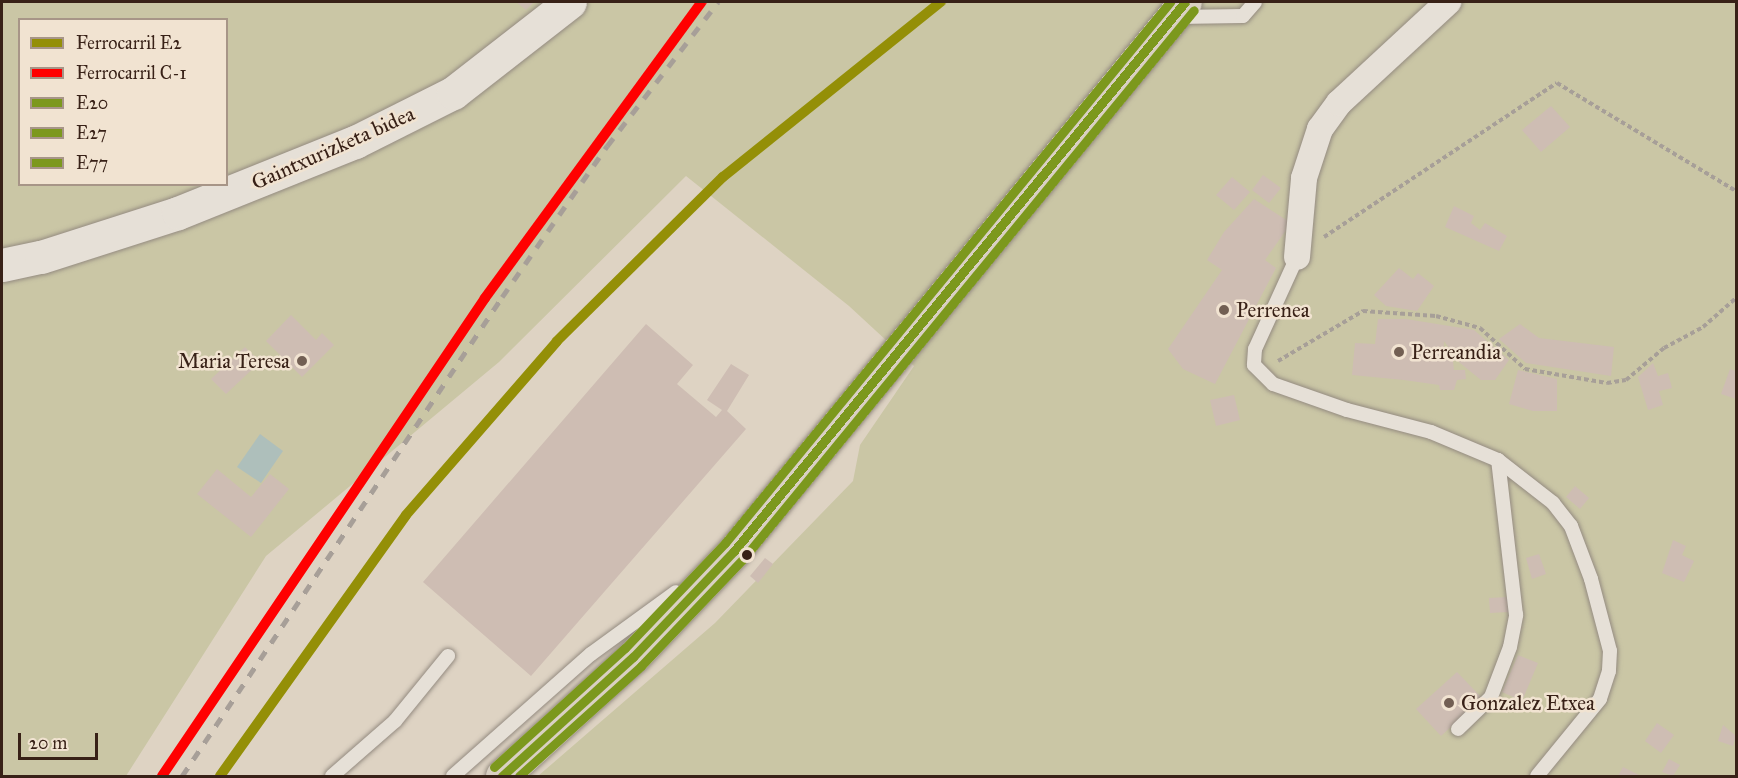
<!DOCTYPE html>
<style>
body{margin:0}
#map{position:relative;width:1738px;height:778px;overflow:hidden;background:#ded3c3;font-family:"IM FELL Great Primer",serif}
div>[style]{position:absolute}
.green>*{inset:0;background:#cac6a5}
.water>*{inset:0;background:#aebfbb}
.building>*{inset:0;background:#cebdb3}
.path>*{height:4px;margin-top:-2px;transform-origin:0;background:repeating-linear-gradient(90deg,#a79f98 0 4.5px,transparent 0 7.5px)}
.roads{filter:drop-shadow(0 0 2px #948b81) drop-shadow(0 0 2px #948b81)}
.lane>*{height:14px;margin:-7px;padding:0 7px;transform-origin:7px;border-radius:7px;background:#e6e0d7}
.street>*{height:26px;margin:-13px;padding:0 13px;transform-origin:13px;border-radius:13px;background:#e6e0d7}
.secondary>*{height:33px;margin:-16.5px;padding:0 16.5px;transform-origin:16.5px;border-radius:16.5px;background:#e6e0d7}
.primary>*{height:33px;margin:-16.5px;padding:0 16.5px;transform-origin:16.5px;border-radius:16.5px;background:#d9d0c3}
.rail>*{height:4.5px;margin-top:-2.25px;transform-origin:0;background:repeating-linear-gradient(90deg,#a79f98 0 10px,transparent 0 20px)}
.bus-1>*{height:9px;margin:-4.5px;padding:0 4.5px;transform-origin:4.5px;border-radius:4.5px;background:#7c981d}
.bus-2>*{height:9px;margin:-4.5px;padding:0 4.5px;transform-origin:4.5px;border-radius:4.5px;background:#7c981d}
.bus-3>*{height:9px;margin:-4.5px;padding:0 4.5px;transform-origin:4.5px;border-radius:4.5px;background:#7c981d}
.rail-1>*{height:10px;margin:-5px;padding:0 5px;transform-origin:5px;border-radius:5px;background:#948f07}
.rail-2>*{height:10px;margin:-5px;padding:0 5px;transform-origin:5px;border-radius:5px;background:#f00}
.dots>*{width:16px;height:16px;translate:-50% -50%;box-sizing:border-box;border:3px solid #f1e3d1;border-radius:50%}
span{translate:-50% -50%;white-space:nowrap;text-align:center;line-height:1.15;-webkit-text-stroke:5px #f1e3d1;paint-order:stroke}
.street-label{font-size:21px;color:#382117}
.poi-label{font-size:21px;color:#382117}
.left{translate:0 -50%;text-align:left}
.right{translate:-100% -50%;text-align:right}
.frame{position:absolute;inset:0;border:3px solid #382117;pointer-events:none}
.legend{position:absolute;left:18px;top:18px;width:210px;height:168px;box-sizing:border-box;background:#f1e3d1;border:2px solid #a79587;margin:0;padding:8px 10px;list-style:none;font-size:18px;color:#382117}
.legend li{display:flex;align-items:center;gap:12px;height:30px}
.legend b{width:30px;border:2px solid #a79587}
.scale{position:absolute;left:18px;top:733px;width:80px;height:27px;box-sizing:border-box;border:3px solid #382117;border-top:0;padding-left:8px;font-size:18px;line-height:21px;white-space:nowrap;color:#382117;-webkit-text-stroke:4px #f1e3d1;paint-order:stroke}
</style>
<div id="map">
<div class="green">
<i style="clip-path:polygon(evenodd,2px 2px,1736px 2px,1736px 776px,538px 776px,715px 623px,853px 481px,860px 445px,914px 366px,849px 306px,686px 176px,499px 362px,266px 556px,126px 776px,2px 776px,2px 2px,20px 20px,226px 20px,226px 184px,20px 184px,20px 20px)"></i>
</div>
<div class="water">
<i style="clip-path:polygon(260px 434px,283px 451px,261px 483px,237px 467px)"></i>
</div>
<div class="building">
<i style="clip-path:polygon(516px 2px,534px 2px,526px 10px)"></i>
<i style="clip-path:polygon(1551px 106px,1570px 127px,1541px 152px,1522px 130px)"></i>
<i style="clip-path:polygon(1263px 175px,1281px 188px,1269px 203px,1252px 190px)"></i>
<i style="clip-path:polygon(1232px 177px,1250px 192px,1234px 210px,1216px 195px)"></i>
<i style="clip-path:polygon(1254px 199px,1291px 223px,1265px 260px,1276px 268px,1215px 384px,1183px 369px,1168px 349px,1222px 270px,1207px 260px,1224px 232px)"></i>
<i style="clip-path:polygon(1454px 206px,1474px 216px,1471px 223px,1480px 230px,1485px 223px,1507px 236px,1499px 251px,1445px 227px)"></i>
<i style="clip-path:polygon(1399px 268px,1413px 279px,1418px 273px,1434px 286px,1417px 311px,1386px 306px,1374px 295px)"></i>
<i style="clip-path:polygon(291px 315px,316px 340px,322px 333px,334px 345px,302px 377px,266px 341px)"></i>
<i style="clip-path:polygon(1378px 319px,1406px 319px,1474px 330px,1509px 360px,1495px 380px,1481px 380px,1460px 363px,1444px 341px,1443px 355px,1453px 361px,1454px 370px,1465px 370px,1466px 379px,1457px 380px,1454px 390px,1440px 390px,1439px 385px,1404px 380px,1352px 375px,1355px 343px,1375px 344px)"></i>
<i style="clip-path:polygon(646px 324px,693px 365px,677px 384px,716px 417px,722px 410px,707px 400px,731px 364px,749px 375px,727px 411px,746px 429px,531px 676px,423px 582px)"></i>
<i style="clip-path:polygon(1520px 324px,1539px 338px,1614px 347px,1611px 376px,1526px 363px,1499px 339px)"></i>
<i style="clip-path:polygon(245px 347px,260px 362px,226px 394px,211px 379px)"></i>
<i style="clip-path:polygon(1653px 363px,1658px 376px,1668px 373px,1672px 388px,1659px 391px,1663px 405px,1648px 410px,1638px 377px)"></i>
<i style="clip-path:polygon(1730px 369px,1736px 371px,1736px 399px,1721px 394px)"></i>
<i style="clip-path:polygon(1518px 370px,1557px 379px,1557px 411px,1533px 411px,1509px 404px)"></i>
<i style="clip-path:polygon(1234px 395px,1240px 420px,1216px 426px,1210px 400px)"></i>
<i style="clip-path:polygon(217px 469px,251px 497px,270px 474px,289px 489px,251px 537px,197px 494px)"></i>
<i style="clip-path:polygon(1575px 486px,1589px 498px,1580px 509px,1566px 497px)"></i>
<i style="clip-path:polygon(1673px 540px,1686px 546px,1682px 555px,1694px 561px,1684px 582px,1662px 573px)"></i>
<i style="clip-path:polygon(1539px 554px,1546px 574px,1532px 579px,1526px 558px)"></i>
<i style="clip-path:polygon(765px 558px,773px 564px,758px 583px,750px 576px)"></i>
<i style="clip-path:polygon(1508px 597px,1508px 612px,1490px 613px,1489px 598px)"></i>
<i style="clip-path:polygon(1518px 655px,1538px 663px,1522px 701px,1502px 692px)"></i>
<i style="clip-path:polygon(1457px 672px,1482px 698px,1441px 736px,1416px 709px)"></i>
<i style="clip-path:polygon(1657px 723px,1674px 735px,1661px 753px,1645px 741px)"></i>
<i style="clip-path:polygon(1723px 725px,1736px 736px,1733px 746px,1718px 741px)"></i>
<i style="clip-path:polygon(1669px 759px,1680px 765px,1673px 776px,1662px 772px)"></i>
<i style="clip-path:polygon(1623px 767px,1641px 776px,1618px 776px)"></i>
</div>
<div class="path">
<i style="left:1324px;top:237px;width:279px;rotate:-33.5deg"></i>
<i style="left:1557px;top:83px;width:209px;rotate:31.1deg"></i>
<i style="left:1278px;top:361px;width:99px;rotate:-30.5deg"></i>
<i style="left:1363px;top:311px;width:73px;rotate:3.9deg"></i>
<i style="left:1436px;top:316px;width:46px;rotate:15.3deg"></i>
<i style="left:1480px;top:328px;width:61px;rotate:42.3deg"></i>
<i style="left:1525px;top:369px;width:83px;rotate:9.7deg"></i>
<i style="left:1607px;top:383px;width:19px;rotate:-9deg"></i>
<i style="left:1626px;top:380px;width:50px;rotate:-40.1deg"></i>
<i style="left:1664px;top:348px;width:44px;rotate:-28.3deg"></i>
<i style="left:1703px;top:327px;width:44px;rotate:-41.3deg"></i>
</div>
<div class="roads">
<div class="lane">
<i style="left:1177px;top:17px;width:66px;rotate:-0.9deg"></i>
<i style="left:1243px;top:16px;width:18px;rotate:-49deg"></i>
<i style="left:1297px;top:257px;width:101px;rotate:114.5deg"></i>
<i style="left:1255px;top:349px;width:16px;rotate:94deg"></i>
<i style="left:1254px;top:365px;width:27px;rotate:45deg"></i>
<i style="left:1273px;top:384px;width:78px;rotate:19.4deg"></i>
<i style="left:1347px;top:410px;width:87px;rotate:14.7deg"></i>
<i style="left:1431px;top:432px;width:73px;rotate:22.7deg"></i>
<i style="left:1498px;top:460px;width:70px;rotate:38deg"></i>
<i style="left:1553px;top:503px;width:29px;rotate:52deg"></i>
<i style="left:1571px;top:526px;width:57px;rotate:69.3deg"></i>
<i style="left:1591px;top:579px;width:74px;rotate:75.2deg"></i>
<i style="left:1610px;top:651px;width:20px;rotate:93deg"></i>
<i style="left:1609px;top:671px;width:29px;rotate:108deg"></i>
<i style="left:1600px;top:699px;width:99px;rotate:129.3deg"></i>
<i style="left:1458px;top:729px;width:46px;rotate:-44.1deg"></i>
<i style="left:1491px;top:697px;width:53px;rotate:-69.2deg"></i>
<i style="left:1510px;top:647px;width:33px;rotate:-79deg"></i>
<i style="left:1516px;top:615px;width:156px;rotate:-96.6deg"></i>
<i style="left:332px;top:776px;width:84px;rotate:-41.1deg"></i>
<i style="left:395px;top:721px;width:84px;rotate:-50.8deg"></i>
<i style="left:453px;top:776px;width:184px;rotate:-41.5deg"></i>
<i style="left:591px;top:654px;width:105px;rotate:-36.1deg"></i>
</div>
<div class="street">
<i style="left:1297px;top:257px;width:79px;rotate:-84.9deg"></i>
<i style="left:1304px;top:178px;width:52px;rotate:-71.9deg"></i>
<i style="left:1320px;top:129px;width:32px;rotate:-54deg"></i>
<i style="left:1339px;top:103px;width:149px;rotate:-42.8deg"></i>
</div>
<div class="secondary">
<i style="left:2px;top:265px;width:40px;rotate:-12deg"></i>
<i style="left:41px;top:257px;width:144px;rotate:-17.8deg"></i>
<i style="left:178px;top:213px;width:191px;rotate:-21.9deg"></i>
<i style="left:355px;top:142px;width:110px;rotate:-26.6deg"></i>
<i style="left:453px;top:93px;width:148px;rotate:-37.9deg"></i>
</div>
<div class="primary">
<i style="left:502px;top:776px;width:177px;rotate:-42.3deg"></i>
<i style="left:633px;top:657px;width:146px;rotate:-46.4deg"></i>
<i style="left:734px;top:551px;width:710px;rotate:-50.6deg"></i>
</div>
</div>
<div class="rail">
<i style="left:182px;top:776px;width:576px;rotate:-56.25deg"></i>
<i style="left:502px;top:297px;width:184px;rotate:-55.2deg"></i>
<i style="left:607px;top:146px;width:182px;rotate:-52.4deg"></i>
</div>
<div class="bus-1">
<i style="left:502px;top:776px;width:177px;rotate:-42.3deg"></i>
<i style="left:633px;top:657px;width:146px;rotate:-46.4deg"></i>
<i style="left:734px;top:551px;width:710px;rotate:-50.6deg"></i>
</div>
<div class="bus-2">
<i style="left:519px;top:776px;width:164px;rotate:-42deg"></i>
<i style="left:641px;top:666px;width:148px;rotate:-46.4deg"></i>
<i style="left:743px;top:559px;width:710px;rotate:-50.6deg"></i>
</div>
<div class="bus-3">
<i style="left:494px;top:767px;width:177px;rotate:-42.3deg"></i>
<i style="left:625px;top:648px;width:145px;rotate:-46.4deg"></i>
<i style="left:725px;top:543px;width:701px;rotate:-50.56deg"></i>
</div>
<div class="rail-1">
<i style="left:220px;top:776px;width:320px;rotate:-54.5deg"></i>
<i style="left:406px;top:515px;width:230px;rotate:-49deg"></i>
<i style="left:557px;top:341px;width:233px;rotate:-44.7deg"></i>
<i style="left:723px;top:177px;width:280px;rotate:-38.8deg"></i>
</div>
<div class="rail-2">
<i style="left:162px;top:776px;width:577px;rotate:-55.95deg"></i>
<i style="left:485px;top:298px;width:367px;rotate:-53.8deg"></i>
</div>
<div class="dots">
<i style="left:1224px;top:310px;background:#725f53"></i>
<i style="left:1399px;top:352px;background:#725f53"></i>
<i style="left:302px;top:361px;background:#725f53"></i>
<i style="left:747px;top:555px;background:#382117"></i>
<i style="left:1449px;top:703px;background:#725f53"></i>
</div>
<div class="street-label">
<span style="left:333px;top:148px;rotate:-24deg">Gaintxurizketa bidea</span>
</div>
<div class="poi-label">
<span class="left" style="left:1236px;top:310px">Perrenea</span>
<span class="left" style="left:1411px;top:352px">Perreandia</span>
<span class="right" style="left:290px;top:361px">Maria Teresa</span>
<span class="left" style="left:1461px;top:703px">Gonzalez Etxea</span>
</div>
<div class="frame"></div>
<ul class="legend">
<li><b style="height:8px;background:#948f07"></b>Ferrocarril E2</li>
<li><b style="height:8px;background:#f00"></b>Ferrocarril C-1</li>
<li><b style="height:8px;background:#7c981d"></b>E20</li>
<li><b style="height:8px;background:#7c981d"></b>E27</li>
<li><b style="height:8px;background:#7c981d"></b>E77</li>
</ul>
<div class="scale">20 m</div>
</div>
